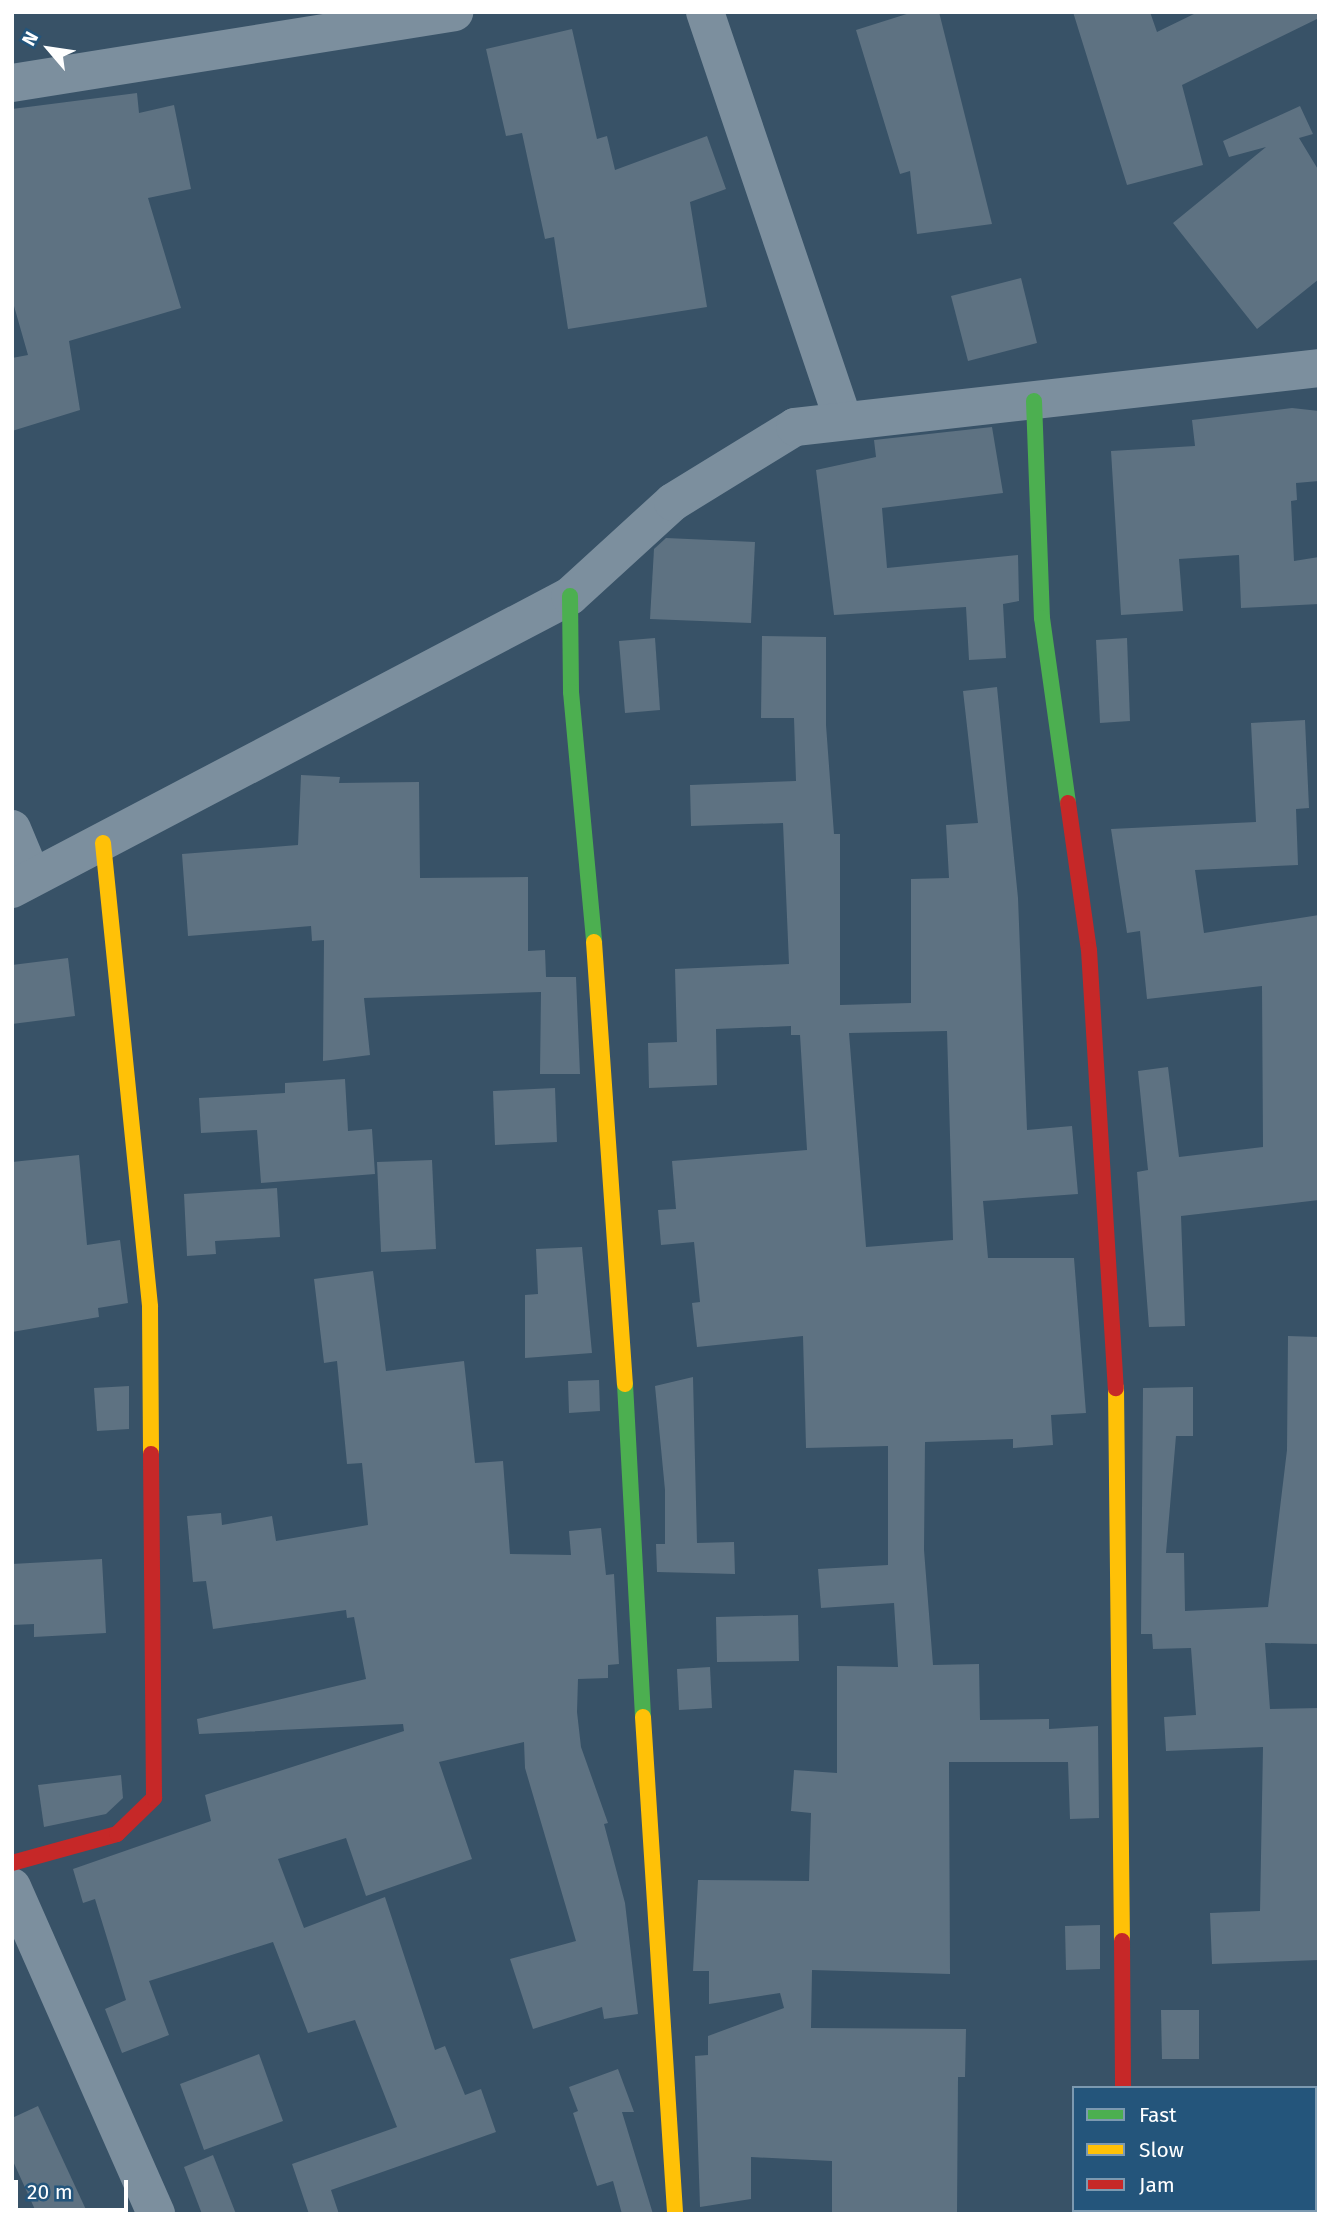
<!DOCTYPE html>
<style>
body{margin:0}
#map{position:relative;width:1331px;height:2226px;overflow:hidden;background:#385267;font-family:"Fira Sans",sans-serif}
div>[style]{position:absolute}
.building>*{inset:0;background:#5e7282}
.street>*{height:38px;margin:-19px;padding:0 19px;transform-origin:19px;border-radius:19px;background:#7c8f9e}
.fast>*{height:16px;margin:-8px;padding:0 8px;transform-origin:8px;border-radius:8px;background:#4caf50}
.slow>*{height:16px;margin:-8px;padding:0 8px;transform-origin:8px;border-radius:8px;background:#ffc107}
.jam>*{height:16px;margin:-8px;padding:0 8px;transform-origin:8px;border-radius:8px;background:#c62828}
span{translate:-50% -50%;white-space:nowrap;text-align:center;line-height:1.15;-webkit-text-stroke:7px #24557b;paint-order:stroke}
.frame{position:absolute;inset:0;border:14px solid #fff;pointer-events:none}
.legend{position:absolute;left:1072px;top:2086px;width:245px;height:126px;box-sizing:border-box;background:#24557b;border:2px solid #7c99b0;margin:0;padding:9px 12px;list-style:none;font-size:21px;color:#fff}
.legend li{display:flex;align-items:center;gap:14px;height:35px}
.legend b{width:35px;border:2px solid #7c99b0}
.north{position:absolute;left:14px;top:14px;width:70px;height:70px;-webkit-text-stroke:5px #24557b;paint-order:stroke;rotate:299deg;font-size:19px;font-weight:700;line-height:28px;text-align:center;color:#fff}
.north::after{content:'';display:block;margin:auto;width:24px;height:32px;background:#fff;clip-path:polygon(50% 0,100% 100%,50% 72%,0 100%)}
.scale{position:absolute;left:14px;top:2180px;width:114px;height:32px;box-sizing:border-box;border:4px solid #fff;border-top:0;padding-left:9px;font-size:21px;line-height:24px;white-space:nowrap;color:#fff;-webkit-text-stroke:5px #24557b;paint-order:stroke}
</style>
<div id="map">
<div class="building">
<i style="clip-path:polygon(913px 12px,939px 12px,992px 224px,917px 234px,910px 171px,900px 174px,856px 30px)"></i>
<i style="clip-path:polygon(1073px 12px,1150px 12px,1157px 32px,1198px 12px,1319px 12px,1319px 18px,1182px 85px,1203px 165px,1127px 185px)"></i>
<i style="clip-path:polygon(572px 29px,597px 139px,607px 136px,615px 170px,707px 136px,726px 189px,690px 202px,707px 307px,568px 329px,554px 237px,545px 239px,522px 133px,506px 136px,486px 49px)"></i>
<i style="clip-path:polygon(137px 93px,139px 113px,174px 105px,191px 189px,148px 198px,181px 308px,69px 341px,80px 410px,12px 431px,12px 358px,28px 355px,12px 299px,12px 109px)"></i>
<i style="clip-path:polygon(1300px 106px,1313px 134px,1299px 138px,1319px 171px,1319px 279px,1257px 329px,1173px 223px,1266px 147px,1229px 157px,1223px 141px)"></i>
<i style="clip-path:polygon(1021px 278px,1037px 343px,968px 361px,951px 296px)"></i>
<i style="clip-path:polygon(1292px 408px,1319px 411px,1319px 481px,1296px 483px,1297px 500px,1291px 501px,1294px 561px,1319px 557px,1319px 604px,1241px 608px,1239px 555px,1179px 559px,1183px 611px,1121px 615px,1111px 451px,1195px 446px,1192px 420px)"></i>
<i style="clip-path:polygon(992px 427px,1003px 493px,882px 508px,887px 568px,1018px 555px,1019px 601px,1003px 604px,1006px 658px,969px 660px,966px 607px,834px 615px,816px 470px,876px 457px,874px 440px)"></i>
<i style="clip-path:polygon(666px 538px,755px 542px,751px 623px,650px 619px,654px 549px)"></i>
<i style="clip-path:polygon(evenodd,762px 636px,826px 637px,826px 725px,834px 834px,840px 834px,840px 1005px,911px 1003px,911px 879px,949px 878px,946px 825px,978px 823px,963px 691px,997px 687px,1018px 898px,1027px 1130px,1072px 1126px,1078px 1194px,983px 1201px,988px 1258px,1074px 1258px,1086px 1413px,1051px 1415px,1053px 1445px,1013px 1448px,1013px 1439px,925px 1442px,924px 1550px,933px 1665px,979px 1664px,980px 1720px,1049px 1719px,1049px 1729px,1098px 1726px,1099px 1818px,1070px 1819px,1068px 1762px,949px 1762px,950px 1974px,812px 1970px,811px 2028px,966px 2029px,965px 2077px,958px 2077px,957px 2214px,832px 2214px,832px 2161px,751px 2157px,751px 2199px,700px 2207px,695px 2056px,708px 2055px,708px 2036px,784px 2008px,780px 1993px,709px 2004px,709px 1971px,693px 1971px,698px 1880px,809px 1881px,811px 1813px,791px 1811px,794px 1770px,837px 1773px,837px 1666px,898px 1667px,894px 1603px,821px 1608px,818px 1569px,888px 1565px,888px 1446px,806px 1448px,803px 1336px,697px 1347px,692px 1303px,700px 1302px,694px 1242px,661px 1245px,658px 1210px,676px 1209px,672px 1161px,807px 1150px,800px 1035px,791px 1035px,791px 1026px,716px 1029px,717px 1085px,649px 1088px,648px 1043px,677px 1042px,675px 969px,789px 964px,783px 823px,691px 826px,690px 785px,796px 781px,794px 718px,761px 718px,762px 636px,947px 1031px,953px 1240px,866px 1247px,849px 1033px,947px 1031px)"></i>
<i style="clip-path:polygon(655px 638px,660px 710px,625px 713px,619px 641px)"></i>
<i style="clip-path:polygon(1127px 638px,1130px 721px,1100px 723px,1096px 640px)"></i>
<i style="clip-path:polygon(1305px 720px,1309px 808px,1296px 809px,1298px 865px,1195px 870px,1204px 933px,1319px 915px,1319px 1200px,1181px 1216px,1185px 1326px,1149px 1327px,1137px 1172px,1148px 1170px,1138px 1071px,1168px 1067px,1179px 1157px,1263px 1147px,1262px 986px,1147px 999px,1140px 931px,1127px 933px,1111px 829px,1256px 822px,1251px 723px)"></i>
<i style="clip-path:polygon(301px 775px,340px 777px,339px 783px,419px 782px,420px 878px,528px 877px,528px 951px,545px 950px,546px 977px,576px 977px,580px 1074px,540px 1074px,541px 992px,364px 998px,370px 1055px,323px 1061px,324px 940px,312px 941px,311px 926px,188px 936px,182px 854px,298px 845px)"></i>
<i style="clip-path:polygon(68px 958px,75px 1016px,12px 1024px,12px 965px)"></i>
<i style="clip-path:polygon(345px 1079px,348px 1131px,372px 1129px,375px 1174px,261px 1183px,257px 1130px,201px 1133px,199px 1098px,285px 1093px,285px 1083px)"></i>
<i style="clip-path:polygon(555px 1088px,557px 1142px,495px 1145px,493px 1091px)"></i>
<i style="clip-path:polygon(79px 1155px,87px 1245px,120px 1240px,128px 1303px,98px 1308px,99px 1317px,12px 1332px,12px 1162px)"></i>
<i style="clip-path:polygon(432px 1160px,436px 1249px,381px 1252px,377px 1162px)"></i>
<i style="clip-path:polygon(277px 1188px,280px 1237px,215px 1241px,216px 1254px,187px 1256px,184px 1194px)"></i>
<i style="clip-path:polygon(582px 1247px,592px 1353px,525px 1358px,525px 1295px,538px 1294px,536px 1249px)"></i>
<i style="clip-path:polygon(373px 1271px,386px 1371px,464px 1361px,475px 1463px,503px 1461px,510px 1554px,571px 1555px,569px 1531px,601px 1528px,606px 1575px,614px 1574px,619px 1664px,608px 1665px,608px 1678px,578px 1679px,577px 1712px,581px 1747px,608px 1823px,604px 1824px,625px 1903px,638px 2014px,604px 2019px,602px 2007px,533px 2029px,510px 1959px,576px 1941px,525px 1768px,524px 1742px,439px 1762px,472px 1859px,366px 1896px,346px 1838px,278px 1859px,304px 1928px,385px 1897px,435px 2050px,445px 2046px,465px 2095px,481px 2089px,496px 2132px,331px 2190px,339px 2214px,309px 2214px,292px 2164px,397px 2127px,355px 2020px,308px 2033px,273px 1942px,149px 1981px,169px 2035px,122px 2053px,105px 2009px,126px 2000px,95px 1899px,83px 1903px,73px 1869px,211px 1821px,205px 1795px,404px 1731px,403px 1724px,199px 1734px,197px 1719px,366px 1679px,354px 1617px,347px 1618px,346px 1610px,213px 1629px,206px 1581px,193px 1582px,187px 1516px,221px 1513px,222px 1525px,272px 1516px,276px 1541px,368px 1525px,362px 1463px,347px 1464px,337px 1361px,324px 1363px,314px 1279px)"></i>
<i style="clip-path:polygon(1288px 1336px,1319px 1337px,1319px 1644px,1265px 1643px,1270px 1709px,1319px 1708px,1319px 1960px,1212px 1964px,1210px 1913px,1260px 1911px,1263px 1747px,1166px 1751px,1164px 1717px,1196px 1715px,1191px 1648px,1153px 1649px,1152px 1634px,1141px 1634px,1143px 1388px,1193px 1387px,1193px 1436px,1176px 1436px,1166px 1553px,1184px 1553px,1185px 1611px,1268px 1607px,1287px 1450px)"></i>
<i style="clip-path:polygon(693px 1377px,697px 1543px,734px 1542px,735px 1574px,657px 1572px,656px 1544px,665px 1544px,665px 1490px,655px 1386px)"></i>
<i style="clip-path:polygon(599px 1380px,600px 1411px,569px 1413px,568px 1381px)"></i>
<i style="clip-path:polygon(129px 1386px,129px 1429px,97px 1431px,94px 1388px)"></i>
<i style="clip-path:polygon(102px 1559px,106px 1633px,34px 1637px,34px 1624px,12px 1625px,12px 1564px)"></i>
<i style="clip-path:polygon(798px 1615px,799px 1661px,717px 1662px,716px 1617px)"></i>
<i style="clip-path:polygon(710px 1667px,712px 1708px,679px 1710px,677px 1669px)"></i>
<i style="clip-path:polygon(121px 1775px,123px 1798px,106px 1814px,44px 1827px,38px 1785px)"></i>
<i style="clip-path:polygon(1100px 1925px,1100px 1969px,1066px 1970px,1065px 1926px)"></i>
<i style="clip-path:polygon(1161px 2010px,1199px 2010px,1199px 2059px,1162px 2059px)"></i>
<i style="clip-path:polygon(259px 2054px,283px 2121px,204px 2150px,180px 2084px)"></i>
<i style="clip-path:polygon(618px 2069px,634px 2112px,622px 2112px,653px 2214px,622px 2214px,613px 2181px,597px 2186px,573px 2113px,578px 2111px,569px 2087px)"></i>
<i style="clip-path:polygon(38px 2106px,88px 2214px,37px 2214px,12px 2159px,12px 2118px)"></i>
<i style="clip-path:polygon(213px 2155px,236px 2214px,202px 2214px,184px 2167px)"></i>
</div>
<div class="street">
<i style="left:705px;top:12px;width:430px;rotate:71.3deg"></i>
<i style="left:12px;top:83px;width:448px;rotate:-9.1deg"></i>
<i style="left:12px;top:829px;width:52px;rotate:67.4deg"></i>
<i style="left:12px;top:889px;width:630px;rotate:-27.7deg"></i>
<i style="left:570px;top:596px;width:139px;rotate:-42.4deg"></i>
<i style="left:673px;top:502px;width:143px;rotate:-31.6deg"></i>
<i style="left:795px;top:427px;width:527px;rotate:-6.42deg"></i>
<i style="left:12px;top:1887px;width:357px;rotate:66.2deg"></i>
<i style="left:1124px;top:2210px;width:4px;rotate:90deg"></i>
</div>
<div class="fast">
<i style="left:1034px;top:401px;width:217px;rotate:87.9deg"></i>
<i style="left:1042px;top:618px;width:187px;rotate:82deg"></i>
<i style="left:570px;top:596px;width:96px;rotate:89.4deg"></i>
<i style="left:571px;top:692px;width:251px;rotate:84.7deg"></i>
<i style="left:625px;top:1384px;width:333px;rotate:86.9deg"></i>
</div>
<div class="slow">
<i style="left:103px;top:843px;width:466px;rotate:84.2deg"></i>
<i style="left:150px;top:1307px;width:147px;rotate:89.6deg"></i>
<i style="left:594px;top:942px;width:443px;rotate:86deg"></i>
<i style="left:1116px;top:1388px;width:553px;rotate:89.38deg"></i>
<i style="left:643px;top:1717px;width:498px;rotate:86.3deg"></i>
</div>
<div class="jam">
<i style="left:1068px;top:803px;width:148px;rotate:81.9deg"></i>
<i style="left:1089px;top:950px;width:439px;rotate:86.5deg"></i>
<i style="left:12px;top:1863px;width:109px;rotate:-15.4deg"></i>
<i style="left:117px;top:1834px;width:52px;rotate:-44.2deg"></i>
<i style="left:154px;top:1798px;width:344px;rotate:-90.5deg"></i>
<i style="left:1122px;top:1941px;width:147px;rotate:89.6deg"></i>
</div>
<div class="frame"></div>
<ul class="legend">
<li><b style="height:9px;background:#4caf50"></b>Fast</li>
<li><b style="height:9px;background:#ffc107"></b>Slow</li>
<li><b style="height:9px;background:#c62828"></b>Jam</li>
</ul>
<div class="north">N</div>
<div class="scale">20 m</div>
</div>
